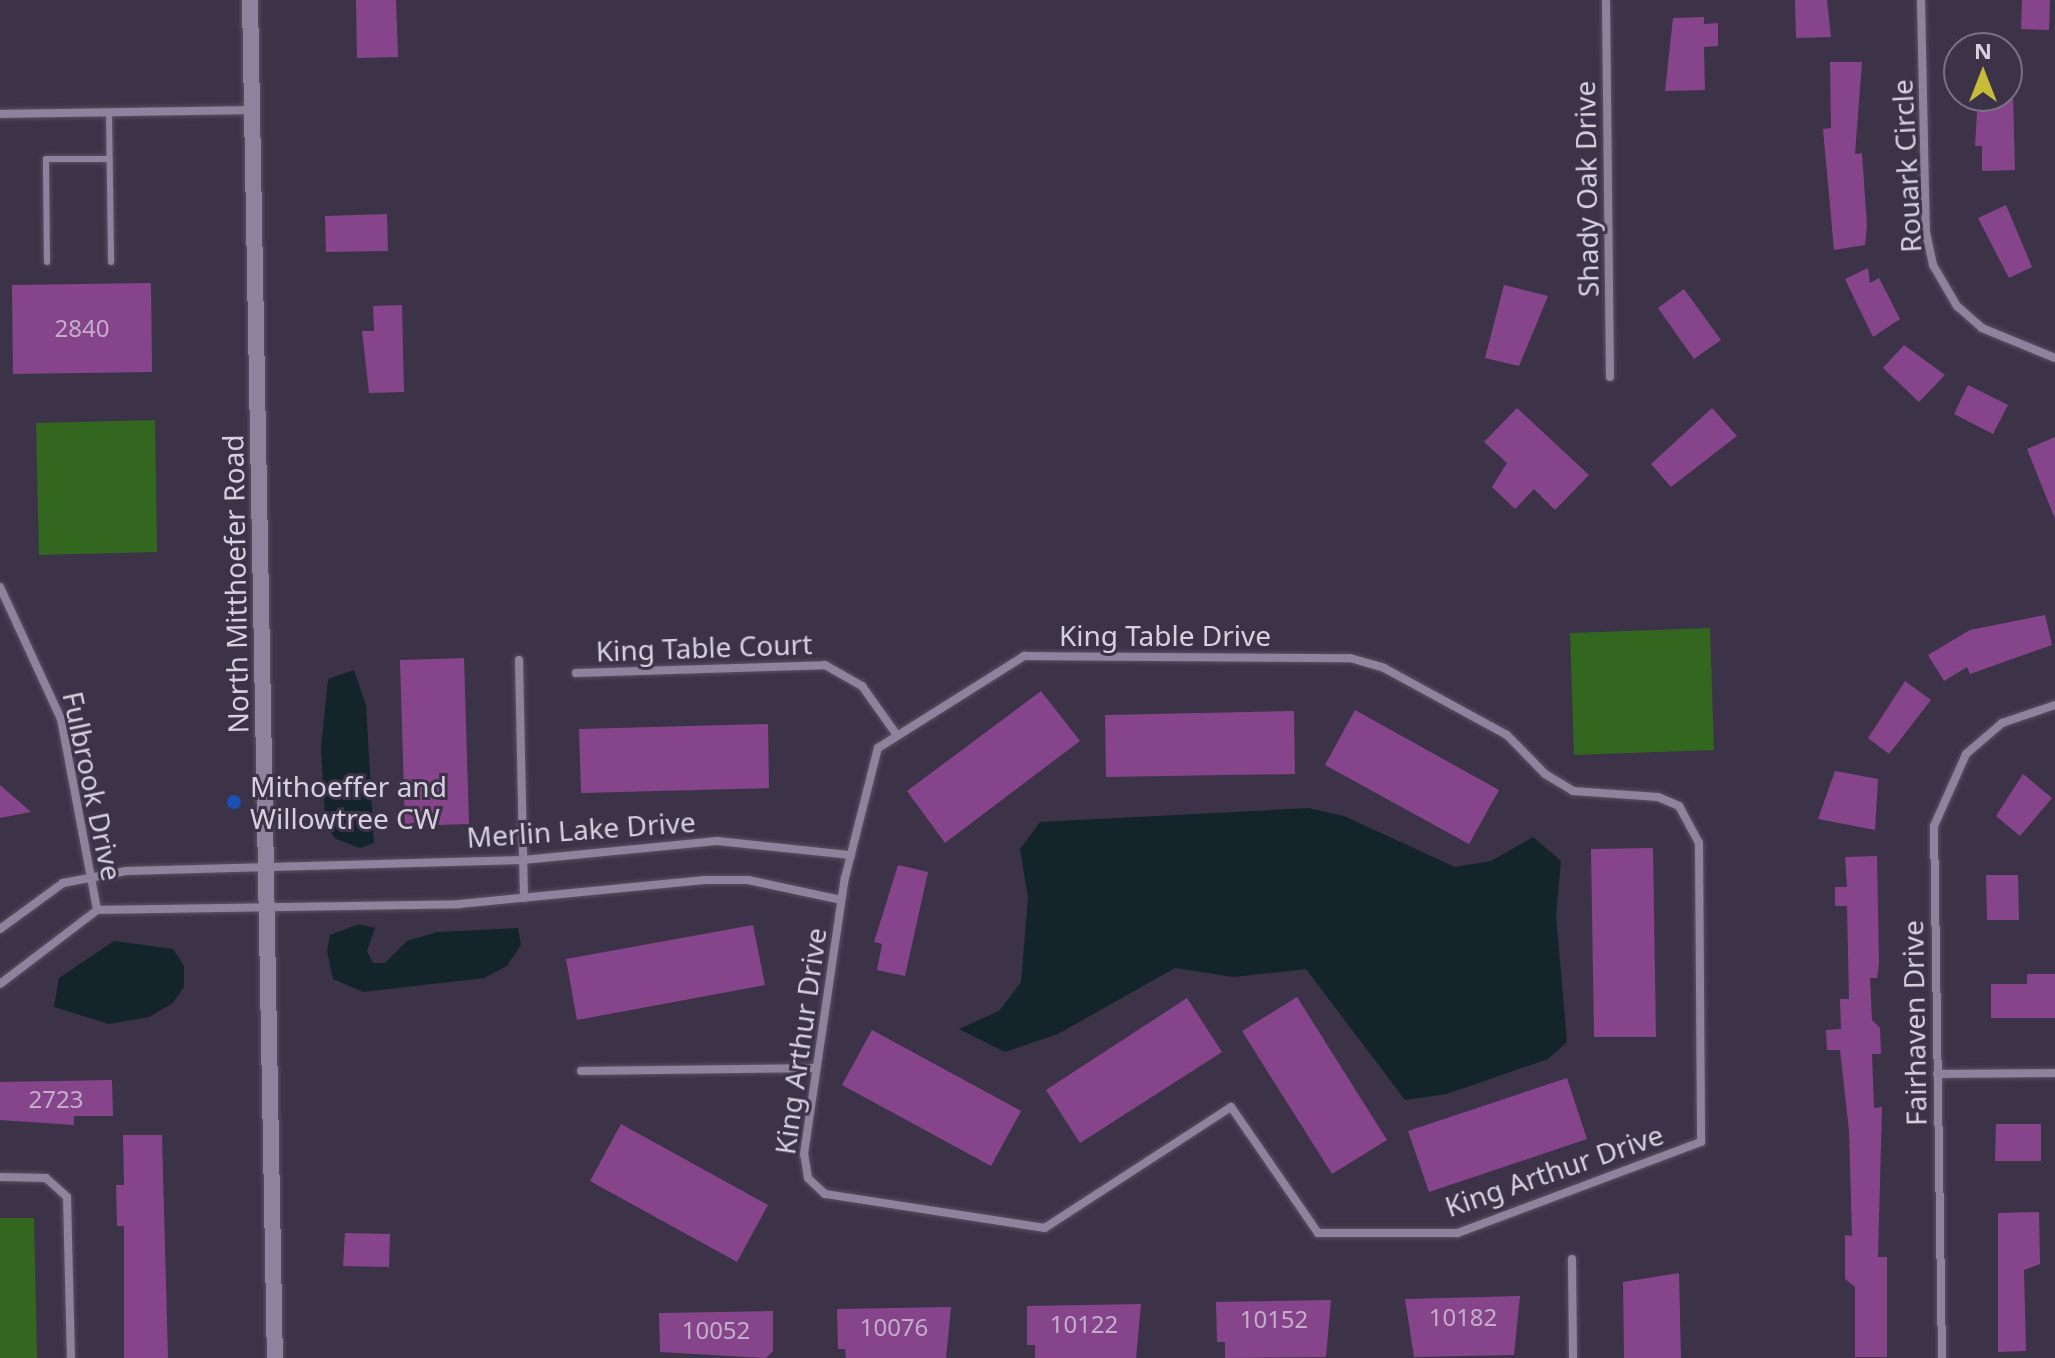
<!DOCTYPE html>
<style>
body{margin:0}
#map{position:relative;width:2055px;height:1358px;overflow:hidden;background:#3c3348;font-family:"Noto Sans",sans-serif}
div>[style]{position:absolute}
.green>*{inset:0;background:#33661e}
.water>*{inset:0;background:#13252a}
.building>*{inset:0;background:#86458b}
.roads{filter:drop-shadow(0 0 2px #595163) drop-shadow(0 0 2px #595163)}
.service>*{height:6px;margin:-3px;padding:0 3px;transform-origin:3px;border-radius:3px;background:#8e839c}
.minor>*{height:8px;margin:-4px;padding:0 4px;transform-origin:4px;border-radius:4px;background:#8e839c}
.secondary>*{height:16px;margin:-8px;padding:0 8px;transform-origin:8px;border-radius:8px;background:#8e839c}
.dots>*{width:22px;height:22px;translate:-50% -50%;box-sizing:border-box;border:4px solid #3c3348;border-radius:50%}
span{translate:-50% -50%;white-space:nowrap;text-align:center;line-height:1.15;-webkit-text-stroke:6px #3c3348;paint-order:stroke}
.number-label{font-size:24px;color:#c3aeca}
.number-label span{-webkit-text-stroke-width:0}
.street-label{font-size:28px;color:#d7d1df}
.poi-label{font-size:28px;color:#d7d1df}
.left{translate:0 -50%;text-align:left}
.north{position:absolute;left:1943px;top:32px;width:80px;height:80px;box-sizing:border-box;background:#3c3348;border:2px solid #7a7284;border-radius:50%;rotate:0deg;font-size:22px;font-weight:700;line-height:32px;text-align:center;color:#d7d1df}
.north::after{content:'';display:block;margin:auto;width:28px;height:36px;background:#c9bb3a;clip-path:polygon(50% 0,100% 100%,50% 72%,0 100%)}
</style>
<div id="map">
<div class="green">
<i style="clip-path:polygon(155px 420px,157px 552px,39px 555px,36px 423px)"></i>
<i style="clip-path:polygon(1710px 628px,1714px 750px,1574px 755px,1570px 633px)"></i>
<i style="clip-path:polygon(0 1218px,34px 1218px,37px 1358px,0 1358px)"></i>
</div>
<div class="water">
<i style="clip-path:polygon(354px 670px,366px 705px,374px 843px,360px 848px,334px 838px,325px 818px,321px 748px,328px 679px)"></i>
<i style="clip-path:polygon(1308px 808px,1344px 816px,1455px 867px,1491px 861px,1533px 837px,1561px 861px,1556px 916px,1567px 1042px,1548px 1059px,1447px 1094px,1405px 1100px,1306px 969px,1233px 977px,1175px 968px,1058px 1034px,1005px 1052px,959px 1029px,999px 1011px,1021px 982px,1028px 898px,1020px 849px,1040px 822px)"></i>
<i style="clip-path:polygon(359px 924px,375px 928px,367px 951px,373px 963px,385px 963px,407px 941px,437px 932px,518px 928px,521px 945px,507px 966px,484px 978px,363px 992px,333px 979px,327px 951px,330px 935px)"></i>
<i style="clip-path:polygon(114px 941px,173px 949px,184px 966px,184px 987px,173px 1003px,149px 1017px,109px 1024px,54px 1007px,59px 978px)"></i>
</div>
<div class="building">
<i style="clip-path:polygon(356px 0,396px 0,398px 57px,357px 58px)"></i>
<i style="clip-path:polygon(1795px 0,1827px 0,1831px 37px,1796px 38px)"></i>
<i style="clip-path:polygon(2022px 0,2050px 0,2049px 30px,2021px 29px)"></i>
<i style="clip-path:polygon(1704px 17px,1704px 24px,1718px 23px,1718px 46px,1704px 47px,1705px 90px,1665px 91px,1673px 18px)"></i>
<i style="clip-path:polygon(1830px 62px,1862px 62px,1855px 154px,1862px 153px,1867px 226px,1865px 245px,1834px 250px,1823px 129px,1831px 128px)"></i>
<i style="clip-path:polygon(1978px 96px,2013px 96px,2015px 170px,1982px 171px,1982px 146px,1975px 146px)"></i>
<i style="clip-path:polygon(2006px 205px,2032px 267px,2009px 278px,1978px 218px)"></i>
<i style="clip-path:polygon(387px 214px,388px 251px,326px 252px,325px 216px)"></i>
<i style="clip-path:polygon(1868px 268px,1870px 283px,1879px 278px,1900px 319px,1873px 337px,1845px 279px)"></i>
<i style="clip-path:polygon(151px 283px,152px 372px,13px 374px,12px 285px)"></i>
<i style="clip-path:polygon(1504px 285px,1548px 296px,1519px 366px,1485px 358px)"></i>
<i style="clip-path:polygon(1684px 289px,1721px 340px,1694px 359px,1658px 308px)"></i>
<i style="clip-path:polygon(402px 305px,404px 392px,369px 393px,362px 331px,374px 331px,373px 306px)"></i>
<i style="clip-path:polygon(1904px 345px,1945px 375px,1919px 402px,1883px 368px)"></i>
<i style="clip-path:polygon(1968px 385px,2008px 405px,1993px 434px,1954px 414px)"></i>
<i style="clip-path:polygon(1517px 408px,1589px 475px,1555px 510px,1534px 489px,1515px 509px,1492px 487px,1507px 463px,1484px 442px)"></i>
<i style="clip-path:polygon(1712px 408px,1737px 436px,1671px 487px,1651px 464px)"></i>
<i style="clip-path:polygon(2055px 437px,2055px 519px,2027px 449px)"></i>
<i style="clip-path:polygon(2045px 615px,2052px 645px,1970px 674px,1967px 667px,1944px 681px,1928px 655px,1970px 630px)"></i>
<i style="clip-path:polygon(464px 658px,469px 824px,405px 826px,400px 660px)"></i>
<i style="clip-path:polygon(1905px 681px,1931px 700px,1889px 754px,1868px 738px)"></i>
<i style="clip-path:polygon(1041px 691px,1080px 741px,945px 843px,907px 791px)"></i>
<i style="clip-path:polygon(1355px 710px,1499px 790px,1469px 844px,1325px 765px)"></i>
<i style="clip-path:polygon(1294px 711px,1295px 774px,1106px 777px,1105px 715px)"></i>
<i style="clip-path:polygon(768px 724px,769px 788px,581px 793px,579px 729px)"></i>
<i style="clip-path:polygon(1835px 771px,1878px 779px,1875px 830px,1818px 819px)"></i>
<i style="clip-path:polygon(2023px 774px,2052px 798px,2020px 836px,1996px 816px)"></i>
<i style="clip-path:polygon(0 785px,31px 812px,0 818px)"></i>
<i style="clip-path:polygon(1653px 848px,1656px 1037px,1594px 1037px,1591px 849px)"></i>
<i style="clip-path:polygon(1877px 856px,1879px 964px,1877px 978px,1870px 978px,1872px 1020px,1880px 1028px,1881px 1054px,1872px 1054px,1874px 1108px,1882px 1107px,1878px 1257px,1887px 1257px,1887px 1357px,1855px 1357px,1855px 1287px,1845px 1279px,1845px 1235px,1852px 1236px,1849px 1131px,1840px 1050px,1827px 1050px,1826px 1030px,1841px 1029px,1840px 999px,1849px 999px,1847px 906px,1835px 906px,1835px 887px,1847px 887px,1845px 857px)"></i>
<i style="clip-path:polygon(898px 865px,928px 872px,905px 976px,877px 970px,882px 944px,874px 942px)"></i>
<i style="clip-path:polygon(1986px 875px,2018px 875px,2019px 920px,1987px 920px)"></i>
<i style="clip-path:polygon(753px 925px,765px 985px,577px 1020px,566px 959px)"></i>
<i style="clip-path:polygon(2027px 974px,2055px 974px,2055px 1018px,1991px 1018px,1991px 984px,2027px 984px)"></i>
<i style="clip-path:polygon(1297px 997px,1387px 1140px,1332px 1174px,1242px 1031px)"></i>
<i style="clip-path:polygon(1187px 998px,1222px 1052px,1080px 1143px,1046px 1090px)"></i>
<i style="clip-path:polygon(872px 1030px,1021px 1111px,991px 1166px,842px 1085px)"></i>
<i style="clip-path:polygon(1567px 1078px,1587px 1139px,1429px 1192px,1408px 1131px)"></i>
<i style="clip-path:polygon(112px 1080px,113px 1116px,74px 1116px,74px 1125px,0 1120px,0 1082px)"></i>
<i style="clip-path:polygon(621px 1124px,768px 1205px,737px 1262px,590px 1181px)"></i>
<i style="clip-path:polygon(1996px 1124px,2041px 1124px,2041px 1161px,1995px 1161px)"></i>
<i style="clip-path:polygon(123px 1135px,162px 1135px,168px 1358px,124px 1358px,124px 1226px,117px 1226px,116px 1185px,124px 1185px)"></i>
<i style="clip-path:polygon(2039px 1212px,2040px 1264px,2024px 1270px,2026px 1351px,1998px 1352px,1998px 1213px)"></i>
<i style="clip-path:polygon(345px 1233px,390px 1234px,389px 1267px,343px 1266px)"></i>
<i style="clip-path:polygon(1679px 1273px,1681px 1358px,1624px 1358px,1623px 1282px)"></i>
<i style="clip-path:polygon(1520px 1296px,1514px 1355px,1414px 1357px,1405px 1299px)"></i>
<i style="clip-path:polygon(1331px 1300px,1326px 1357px,1225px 1358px,1225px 1342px,1217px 1342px,1216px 1302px)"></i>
<i style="clip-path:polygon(1141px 1304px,1136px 1358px,1035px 1358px,1035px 1345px,1027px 1345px,1027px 1306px)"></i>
<i style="clip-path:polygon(951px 1307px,946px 1358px,846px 1358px,845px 1349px,838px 1349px,837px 1309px)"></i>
<i style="clip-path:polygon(773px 1311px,773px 1351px,766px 1358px,660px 1352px,659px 1313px)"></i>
</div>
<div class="roads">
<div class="service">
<i style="left:109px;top:112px;width:150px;rotate:89.2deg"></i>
<i style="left:47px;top:262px;width:103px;rotate:-90.6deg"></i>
<i style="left:46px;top:159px;width:63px"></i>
</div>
<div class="minor">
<i style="left:1606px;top:0;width:377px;rotate:89.4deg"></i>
<i style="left:1921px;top:0;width:232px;rotate:88.8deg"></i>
<i style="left:1926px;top:232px;width:34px;rotate:78deg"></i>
<i style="left:1933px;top:265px;width:48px;rotate:59.7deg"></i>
<i style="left:1957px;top:306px;width:33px;rotate:41deg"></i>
<i style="left:1982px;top:328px;width:79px;rotate:22.3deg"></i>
<i style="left:0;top:114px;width:252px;rotate:-0.9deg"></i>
<i style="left:0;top:587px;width:145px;rotate:65.2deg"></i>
<i style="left:61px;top:719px;width:194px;rotate:79.3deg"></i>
<i style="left:1024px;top:656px;width:326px;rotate:0.4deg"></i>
<i style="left:1350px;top:658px;width:35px;rotate:16deg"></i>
<i style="left:1384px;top:668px;width:140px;rotate:28.6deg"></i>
<i style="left:1507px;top:735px;width:54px;rotate:45.7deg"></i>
<i style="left:1545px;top:774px;width:33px;rotate:31deg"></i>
<i style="left:1573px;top:791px;width:85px;rotate:4deg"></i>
<i style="left:1658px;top:797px;width:23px;rotate:23deg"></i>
<i style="left:1679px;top:806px;width:42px;rotate:61.6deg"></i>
<i style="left:1699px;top:843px;width:299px;rotate:89.6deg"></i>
<i style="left:1701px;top:1142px;width:260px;rotate:159.5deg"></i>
<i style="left:1457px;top:1233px;width:139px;rotate:180deg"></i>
<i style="left:1318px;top:1233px;width:153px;rotate:-124.6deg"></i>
<i style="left:1231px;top:1107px;width:222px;rotate:147deg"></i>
<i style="left:1045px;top:1228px;width:223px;rotate:-171.2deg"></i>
<i style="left:825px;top:1194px;width:23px;rotate:-137deg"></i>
<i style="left:808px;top:1178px;width:24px;rotate:-99deg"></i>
<i style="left:804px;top:1154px;width:279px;rotate:-81.6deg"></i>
<i style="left:845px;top:878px;width:134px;rotate:-75.8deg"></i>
<i style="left:878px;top:748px;width:173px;rotate:-32.2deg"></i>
<i style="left:519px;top:660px;width:238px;rotate:88.8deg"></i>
<i style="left:576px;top:673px;width:249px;rotate:-1.8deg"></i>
<i style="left:825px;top:665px;width:43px;rotate:29.6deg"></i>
<i style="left:862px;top:686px;width:60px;rotate:54.5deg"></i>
<i style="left:0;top:929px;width:78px;rotate:-36.1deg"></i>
<i style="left:63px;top:883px;width:64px;rotate:-10.8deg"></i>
<i style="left:126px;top:871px;width:397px;rotate:-1.6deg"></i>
<i style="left:523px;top:860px;width:195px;rotate:-5.6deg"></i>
<i style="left:717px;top:841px;width:135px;rotate:6deg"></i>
<i style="left:0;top:984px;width:122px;rotate:-37.3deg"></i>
<i style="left:97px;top:910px;width:362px;rotate:-0.9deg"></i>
<i style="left:459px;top:904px;width:247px;rotate:-5.6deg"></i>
<i style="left:705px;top:880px;width:43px"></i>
<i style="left:748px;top:880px;width:95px;rotate:12.1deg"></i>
<i style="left:581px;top:1071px;width:235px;rotate:-0.7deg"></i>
<i style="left:1937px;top:1074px;width:118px;rotate:-0.5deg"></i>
<i style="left:0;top:1177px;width:46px;rotate:1.2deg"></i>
<i style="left:46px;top:1178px;width:28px;rotate:42deg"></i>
<i style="left:67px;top:1197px;width:161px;rotate:88.6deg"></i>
<i style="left:1572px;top:1259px;width:99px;rotate:89.4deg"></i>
<i style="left:1942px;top:1358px;width:532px;rotate:-90.86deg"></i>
<i style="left:1934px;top:826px;width:79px;rotate:-66deg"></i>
<i style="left:1966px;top:754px;width:48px;rotate:-40.7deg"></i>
<i style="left:2002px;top:723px;width:56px;rotate:-18.8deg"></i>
</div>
<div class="secondary">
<i style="left:250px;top:0;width:1358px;rotate:88.95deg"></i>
</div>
</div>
<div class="dots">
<i style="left:234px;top:802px;background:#1a4fb4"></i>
</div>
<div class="number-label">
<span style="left:82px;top:328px">2840</span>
<span style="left:56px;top:1099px">2723</span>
<span style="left:1463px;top:1317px">10182</span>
<span style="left:1274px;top:1319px">10152</span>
<span style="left:1084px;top:1324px">10122</span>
<span style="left:894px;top:1327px">10076</span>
<span style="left:716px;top:1330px">10052</span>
</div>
<div class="street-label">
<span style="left:1906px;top:166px;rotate:-93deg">Rouark Circle</span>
<span style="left:1586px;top:189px;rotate:-91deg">Shady Oak Drive</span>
<span style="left:235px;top:584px;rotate:-91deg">North Mitthoefer Road</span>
<span style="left:1165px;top:635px">King Table Drive</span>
<span style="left:704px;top:647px;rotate:-2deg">King Table Court</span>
<span style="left:93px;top:786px;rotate:78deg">Fulbrook Drive</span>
<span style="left:581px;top:829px;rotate:-4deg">Merlin Lake Drive</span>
<span style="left:1914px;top:1023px;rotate:-91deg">Fairhaven Drive</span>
<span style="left:800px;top:1041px;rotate:-82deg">King Arthur Drive</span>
<span style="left:1554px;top:1170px;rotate:-19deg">King Arthur Drive</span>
</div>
<div class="poi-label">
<span class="left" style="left:250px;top:802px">Mithoeffer and<br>Willowtree CW</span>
</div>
<div class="north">N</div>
</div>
